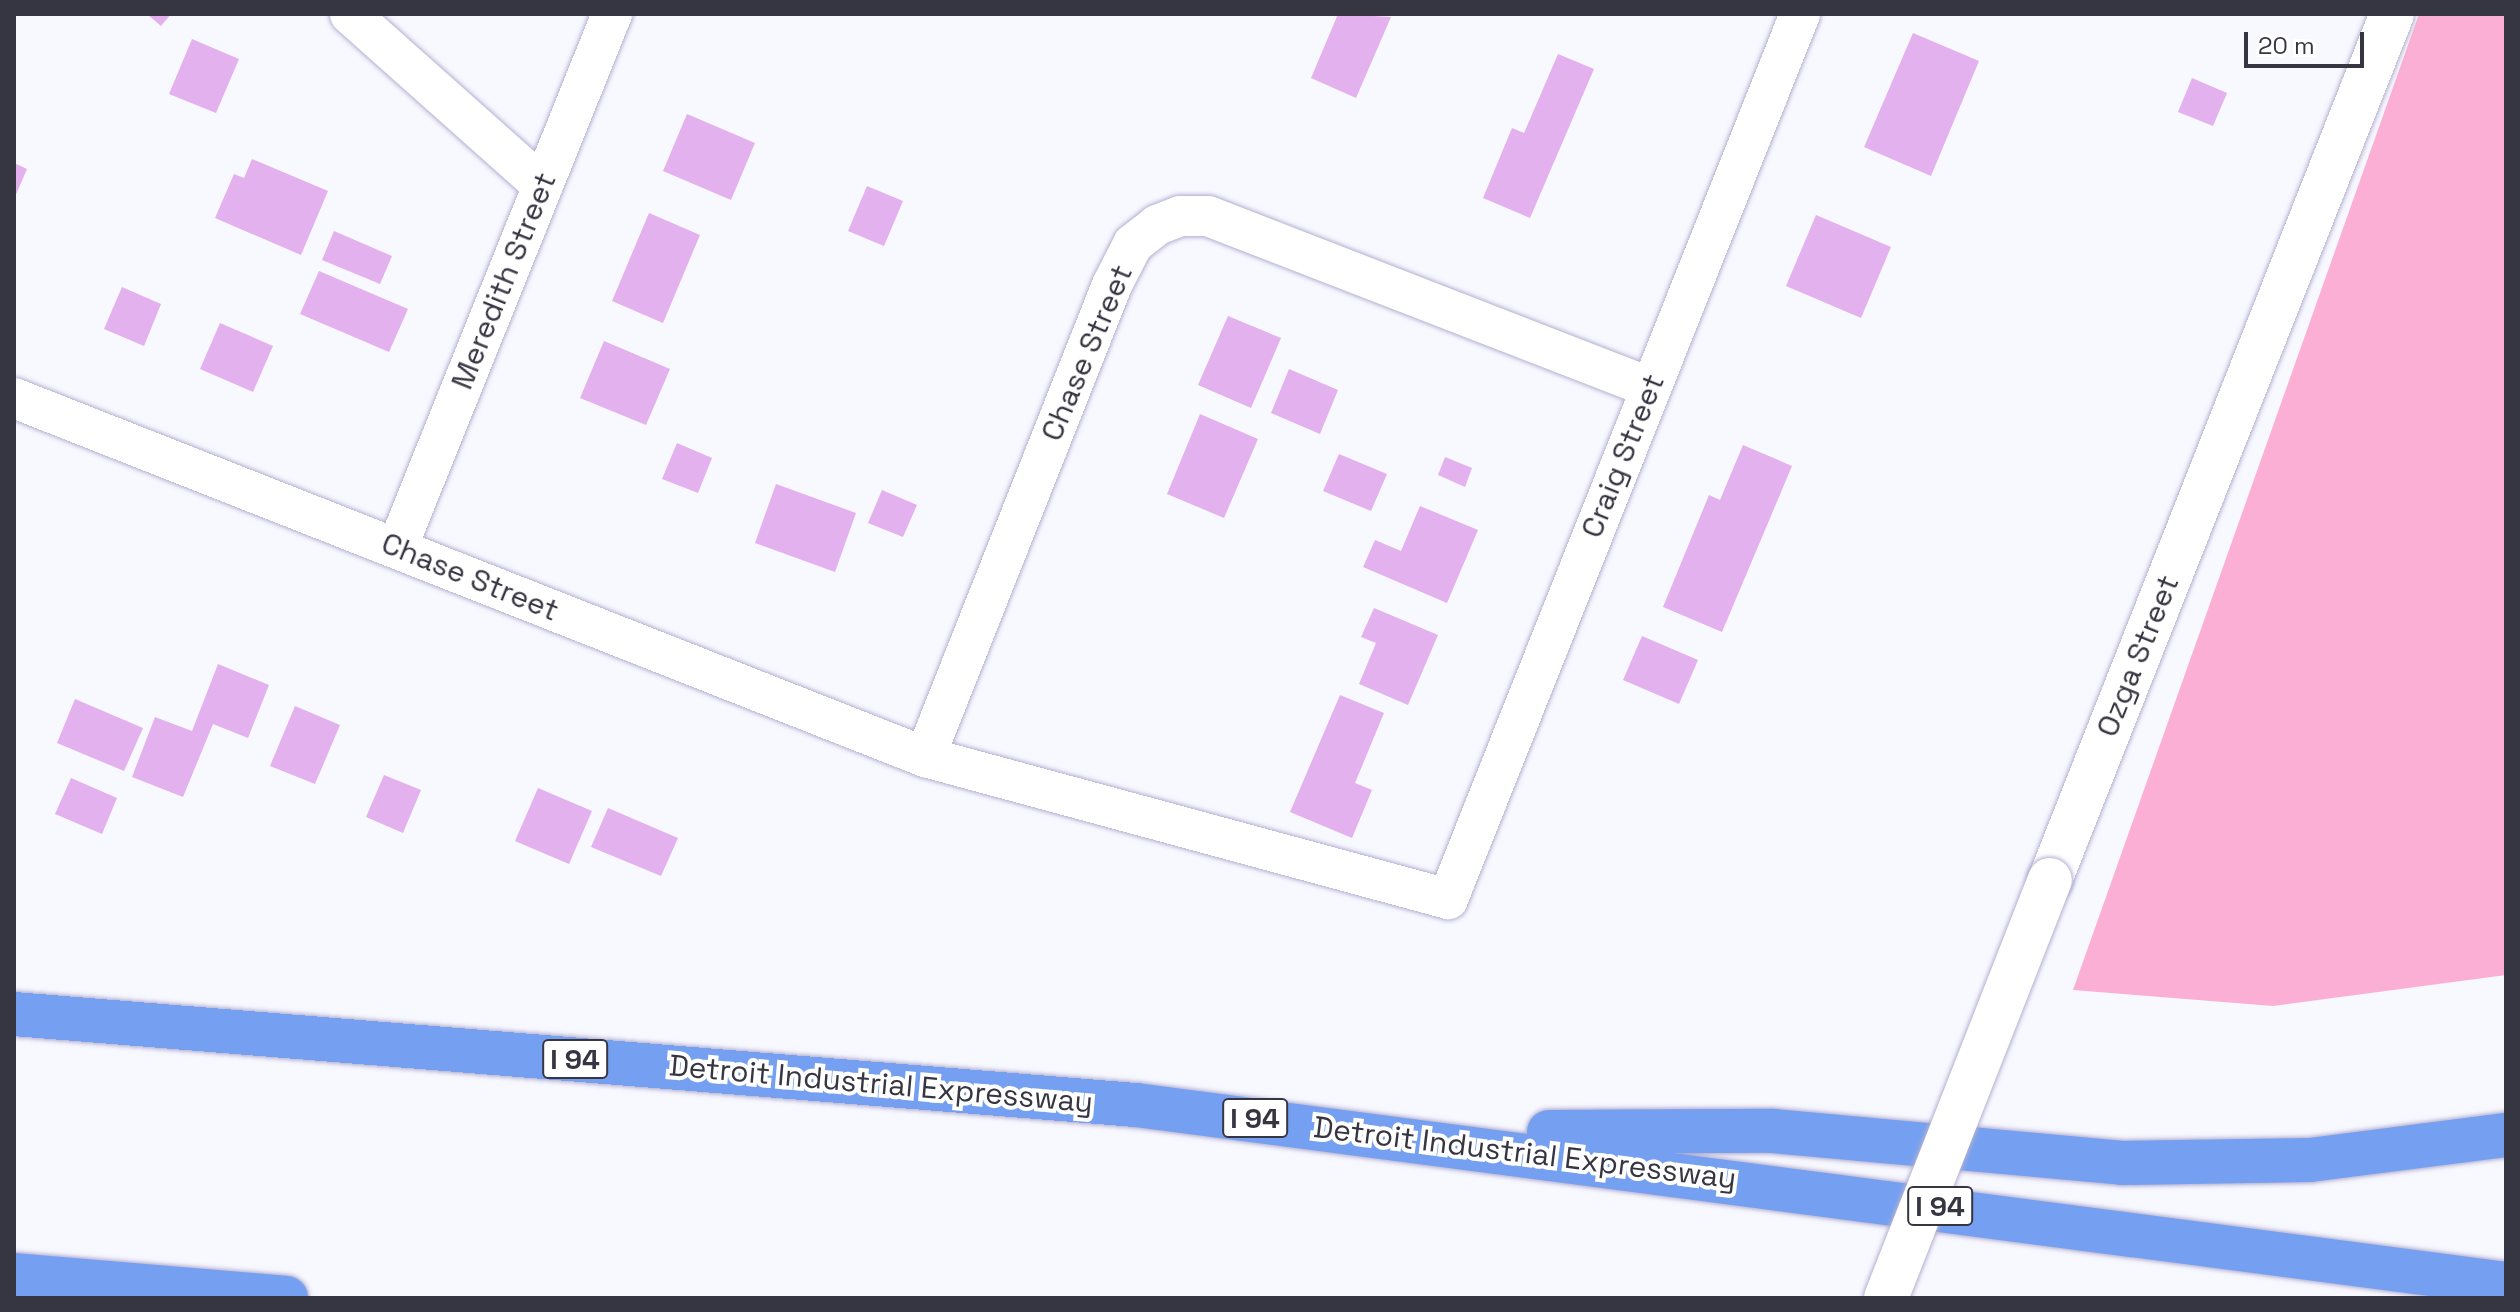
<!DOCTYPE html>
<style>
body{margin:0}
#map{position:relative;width:2520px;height:1312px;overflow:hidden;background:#f8f8ff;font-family:"Space Grotesk",sans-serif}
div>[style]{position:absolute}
.forest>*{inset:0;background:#fcafd4}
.building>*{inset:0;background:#e3b1ee}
.roads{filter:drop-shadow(0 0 2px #b4b0d1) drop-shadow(0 0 2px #b4b0d1)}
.minor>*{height:40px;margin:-20px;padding:0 20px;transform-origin:20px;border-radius:20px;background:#fff}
.tertiary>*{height:44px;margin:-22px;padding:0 22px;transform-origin:22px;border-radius:22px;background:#fff}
.motorway>*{height:44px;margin:-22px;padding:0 22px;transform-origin:22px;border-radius:22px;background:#75a0f1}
.bridges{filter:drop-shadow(0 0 2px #b4b0d1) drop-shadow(0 0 2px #b4b0d1)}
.tertiary-bridge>*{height:44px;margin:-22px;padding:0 22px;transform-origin:22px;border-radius:22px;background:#fff}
span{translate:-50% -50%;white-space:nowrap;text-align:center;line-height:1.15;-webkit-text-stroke:8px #fff;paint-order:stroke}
.shield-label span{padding:2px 6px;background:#fff;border:2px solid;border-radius:6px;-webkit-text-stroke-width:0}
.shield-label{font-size:28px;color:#363542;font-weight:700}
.street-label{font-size:30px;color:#363542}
.frame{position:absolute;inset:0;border:16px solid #363542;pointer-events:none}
.scale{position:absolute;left:2244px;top:32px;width:120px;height:36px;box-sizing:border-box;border:4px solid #363542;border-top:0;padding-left:10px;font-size:24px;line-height:28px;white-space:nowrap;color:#363542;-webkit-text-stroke:6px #fff;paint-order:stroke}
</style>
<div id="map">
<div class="forest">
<i style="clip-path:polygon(2419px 14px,2506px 14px,2506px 975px,2273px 1006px,2073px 990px)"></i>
</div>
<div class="building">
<i style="clip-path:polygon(147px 14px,171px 14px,161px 26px)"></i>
<i style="clip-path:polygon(1338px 14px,1391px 17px,1356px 98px,1311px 78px)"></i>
<i style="clip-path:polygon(1913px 33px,1979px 61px,1931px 176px,1864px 147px)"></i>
<i style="clip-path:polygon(192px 39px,239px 59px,216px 113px,169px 94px)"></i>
<i style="clip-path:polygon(1558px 54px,1594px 69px,1530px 218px,1483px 198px,1512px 128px,1524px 133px)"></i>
<i style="clip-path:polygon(2192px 78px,2227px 93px,2213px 126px,2178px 112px)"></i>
<i style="clip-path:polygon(687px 114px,755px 143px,731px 200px,663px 171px)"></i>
<i style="clip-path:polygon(252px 159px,328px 191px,301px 255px,215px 218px,234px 174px,244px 178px)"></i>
<i style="clip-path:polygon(14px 163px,27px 169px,14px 199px)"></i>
<i style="clip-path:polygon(867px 186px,903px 201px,884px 246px,848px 231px)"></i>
<i style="clip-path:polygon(649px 213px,700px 235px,663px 323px,612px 301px)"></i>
<i style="clip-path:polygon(1816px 215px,1891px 247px,1861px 318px,1786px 286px)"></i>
<i style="clip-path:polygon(334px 231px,392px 256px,380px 284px,322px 260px)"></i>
<i style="clip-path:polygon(319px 271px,408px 309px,389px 352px,300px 314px)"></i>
<i style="clip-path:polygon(122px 287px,161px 304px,144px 346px,104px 329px)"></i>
<i style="clip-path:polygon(1228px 316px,1281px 338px,1251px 408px,1198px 385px)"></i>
<i style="clip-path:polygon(220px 323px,273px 346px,253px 392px,200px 369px)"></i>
<i style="clip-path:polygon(604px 341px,670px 369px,646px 425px,580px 398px)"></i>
<i style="clip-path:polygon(1289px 369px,1338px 390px,1320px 434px,1271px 413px)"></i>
<i style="clip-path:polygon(1200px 414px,1258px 439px,1224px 518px,1167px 494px)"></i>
<i style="clip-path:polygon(677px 443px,712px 458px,698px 493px,662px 479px)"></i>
<i style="clip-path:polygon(1743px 445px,1792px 466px,1722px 632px,1663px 607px,1709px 495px,1720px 500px)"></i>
<i style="clip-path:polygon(1339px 454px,1387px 474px,1371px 511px,1323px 491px)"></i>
<i style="clip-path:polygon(1445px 457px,1472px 468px,1465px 487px,1438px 475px)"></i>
<i style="clip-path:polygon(776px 484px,856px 513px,835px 572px,755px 543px)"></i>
<i style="clip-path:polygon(882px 490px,917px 505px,903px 537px,868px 523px)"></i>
<i style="clip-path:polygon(1420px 506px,1478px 530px,1447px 603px,1363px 567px,1375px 540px,1401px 551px)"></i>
<i style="clip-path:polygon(1374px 608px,1438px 635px,1408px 705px,1359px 684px,1376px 643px,1361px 637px)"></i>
<i style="clip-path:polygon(1642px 636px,1698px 660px,1679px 704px,1623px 680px)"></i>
<i style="clip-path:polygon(218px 664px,269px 685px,248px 738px,213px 724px,183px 797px,132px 777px,155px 717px,192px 731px)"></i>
<i style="clip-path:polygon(1340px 695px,1384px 713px,1355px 783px,1372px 790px,1352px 838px,1290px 812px)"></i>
<i style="clip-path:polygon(75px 699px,143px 728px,124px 771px,57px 743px)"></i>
<i style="clip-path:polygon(295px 706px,340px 725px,315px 784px,270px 766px)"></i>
<i style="clip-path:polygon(384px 775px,421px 790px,403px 833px,366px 817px)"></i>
<i style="clip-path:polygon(71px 778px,117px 798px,102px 834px,55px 814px)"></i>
<i style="clip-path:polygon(538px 788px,592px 811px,569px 864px,515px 841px)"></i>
<i style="clip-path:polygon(608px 808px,678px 838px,661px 876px,591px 847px)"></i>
</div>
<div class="roads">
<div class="minor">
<i style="left:350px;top:14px;width:257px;rotate:41.7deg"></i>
<i style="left:14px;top:398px;width:979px;rotate:21.51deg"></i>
<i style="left:925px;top:757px;width:542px;rotate:15.19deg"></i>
<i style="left:1448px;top:899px;width:952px;rotate:-68.31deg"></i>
<i style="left:397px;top:548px;width:576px;rotate:-68.07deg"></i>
<i style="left:925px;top:757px;width:508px;rotate:-68.39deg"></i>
<i style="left:1112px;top:285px;width:46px;rotate:-62.9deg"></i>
<i style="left:1133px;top:244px;width:31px;rotate:-38deg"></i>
<i style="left:1157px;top:225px;width:25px;rotate:-21deg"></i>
<i style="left:1180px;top:216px;width:28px"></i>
<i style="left:1208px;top:216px;width:474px;rotate:21.2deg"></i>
</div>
<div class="tertiary">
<i style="left:2050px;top:880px;width:931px;rotate:-68.45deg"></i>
</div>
<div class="motorway">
<i style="left:14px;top:1014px;width:1126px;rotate:4.64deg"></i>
<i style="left:1136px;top:1105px;width:1382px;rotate:7.44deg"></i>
<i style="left:1549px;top:1132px;width:224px;rotate:-0.3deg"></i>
<i style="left:1773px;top:1131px;width:351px;rotate:5.2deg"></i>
<i style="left:2123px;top:1163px;width:187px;rotate:-0.9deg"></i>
<i style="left:2310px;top:1160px;width:198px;rotate:-7.3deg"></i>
<i style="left:14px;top:1275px;width:273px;rotate:4.8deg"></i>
</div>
</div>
<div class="bridges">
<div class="tertiary-bridge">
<i style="left:1886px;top:1298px;width:449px;rotate:-68.6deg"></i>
</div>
</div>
<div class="shield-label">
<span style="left:575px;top:1059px">I 94</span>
<span style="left:1255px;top:1118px">I 94</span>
<span style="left:1940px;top:1206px">I 94</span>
</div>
<div class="street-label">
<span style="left:504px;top:281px;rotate:-68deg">Meredith Street</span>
<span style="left:1087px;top:353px;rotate:-67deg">Chase Street</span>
<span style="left:1623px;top:456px;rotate:-68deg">Craig Street</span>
<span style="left:470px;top:577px;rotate:22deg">Chase Street</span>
<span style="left:2138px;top:656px;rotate:-68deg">Ozga Street</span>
<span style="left:881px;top:1084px;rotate:5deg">Detroit Industrial Expressway</span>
<span style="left:1525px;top:1153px;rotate:7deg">Detroit Industrial Expressway</span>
</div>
<div class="frame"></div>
<div class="scale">20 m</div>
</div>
